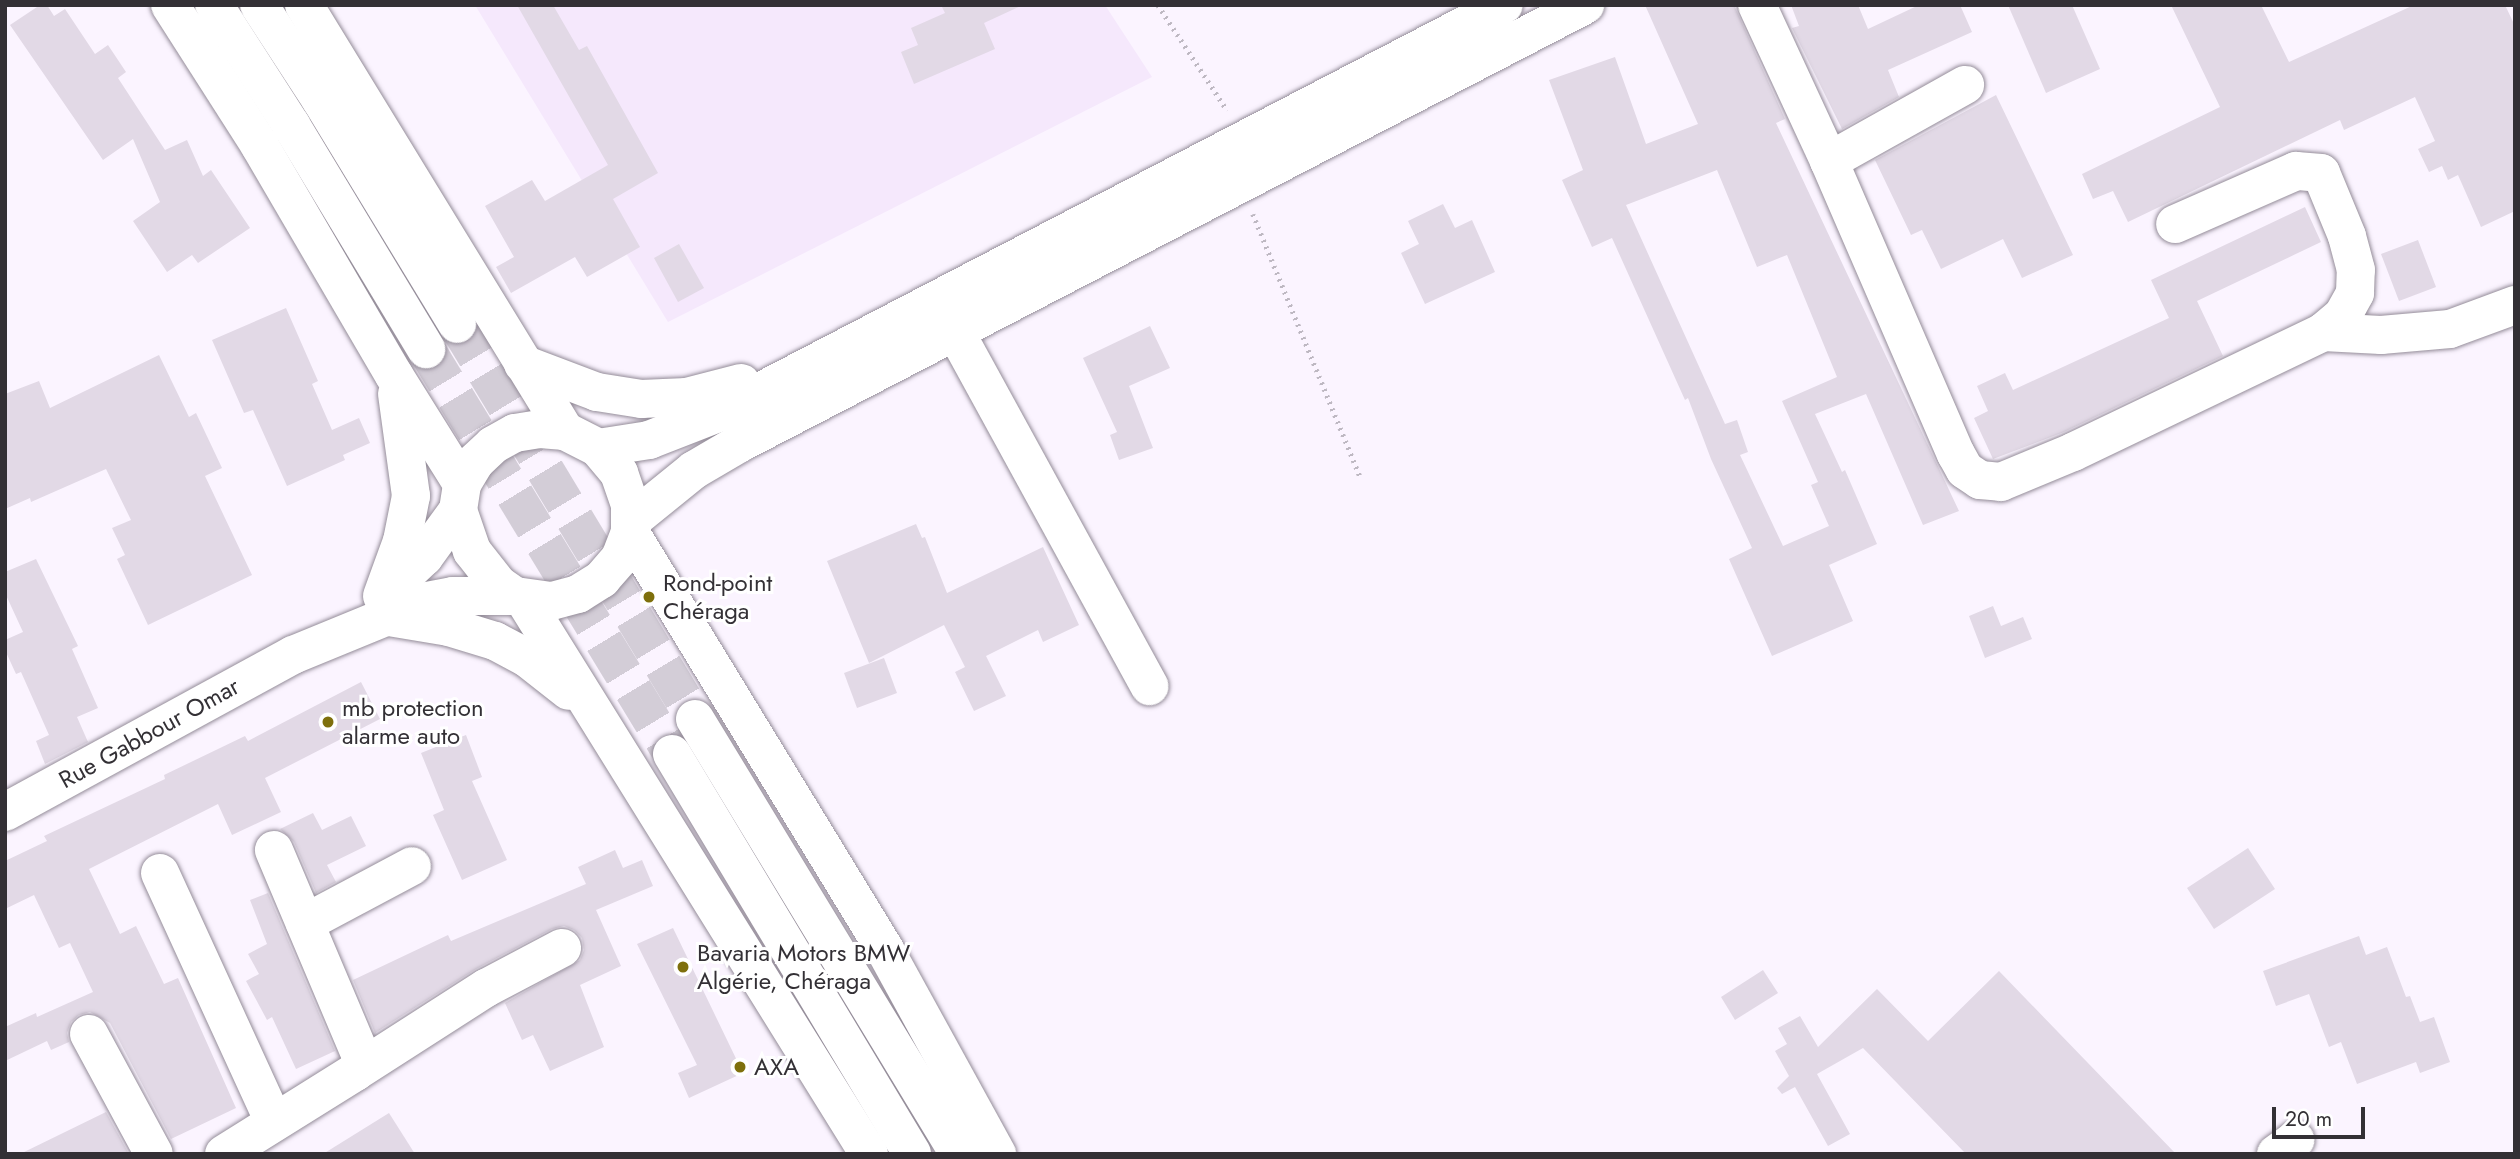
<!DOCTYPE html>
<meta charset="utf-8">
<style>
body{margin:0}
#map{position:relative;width:2520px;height:1159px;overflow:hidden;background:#fbf4ff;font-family:Jost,sans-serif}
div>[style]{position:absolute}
.built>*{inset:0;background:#f5e8fc}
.building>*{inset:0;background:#e2d9e6}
.highway-tunnel>*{height:38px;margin-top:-19px;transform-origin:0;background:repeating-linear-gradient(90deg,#d3cdd7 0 38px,transparent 0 57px)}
.path>*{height:4.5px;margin-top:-2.25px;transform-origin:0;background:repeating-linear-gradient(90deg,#beb8c2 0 2px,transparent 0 7px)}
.roads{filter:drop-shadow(0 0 2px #948c99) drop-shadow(0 0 2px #948c99)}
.minor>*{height:38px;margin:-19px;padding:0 19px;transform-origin:19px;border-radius:19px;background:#fff}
.major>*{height:38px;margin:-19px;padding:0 19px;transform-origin:19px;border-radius:19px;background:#fff}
.highway>*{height:38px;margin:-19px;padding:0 19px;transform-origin:19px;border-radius:19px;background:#fff}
.dots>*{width:19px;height:19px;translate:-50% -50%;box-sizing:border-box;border:4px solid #fff;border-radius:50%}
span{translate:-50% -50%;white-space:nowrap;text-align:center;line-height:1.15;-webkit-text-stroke:6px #fff;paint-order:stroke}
.poi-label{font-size:24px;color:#333035}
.left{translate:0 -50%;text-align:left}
.street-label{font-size:24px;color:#333035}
.frame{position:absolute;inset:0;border:7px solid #333035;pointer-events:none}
.scale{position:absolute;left:2272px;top:1107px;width:93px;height:32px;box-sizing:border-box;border:4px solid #333035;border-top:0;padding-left:9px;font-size:21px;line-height:24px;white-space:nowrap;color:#333035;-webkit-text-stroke:5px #fff;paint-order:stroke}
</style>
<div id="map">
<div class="built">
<i style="clip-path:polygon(475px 5px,1105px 5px,1152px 77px,668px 322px)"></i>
</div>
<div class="building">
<i style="clip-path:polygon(40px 5px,47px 5px,54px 16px,65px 9px,95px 54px,108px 45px,126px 72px,118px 78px,165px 150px,187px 140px,203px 176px,211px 170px,250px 228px,198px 263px,192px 255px,167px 272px,133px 221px,160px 202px,133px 139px,103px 160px,10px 25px)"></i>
<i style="clip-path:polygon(517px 5px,553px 5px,579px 50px,587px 46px,658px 173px,613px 199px,640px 247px,587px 277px,575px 257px,511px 293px,496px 267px,514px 257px,485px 206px,532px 180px,545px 201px,608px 165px)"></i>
<i style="clip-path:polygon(941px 5px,1023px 5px,984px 23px,995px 49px,914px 84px,901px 52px,918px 45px,911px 28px,945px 13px)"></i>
<i style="clip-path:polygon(evenodd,1645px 5px,1734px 5px,1785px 119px,1776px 123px,1959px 511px,1923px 525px,1866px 394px,1815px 414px,1842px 472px,1845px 470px,1877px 544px,1829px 565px,1853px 621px,1772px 656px,1729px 559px,1752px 548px,1711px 459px,1688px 398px,1685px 400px,1612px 238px,1592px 247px,1562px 180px,1583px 170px,1549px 80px,1615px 57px,1646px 144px,1698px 124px,1645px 5px,1717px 170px,1757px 267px,1787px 255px,1837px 377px,1782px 401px,1818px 482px,1811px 485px,1829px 526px,1783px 546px,1740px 455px,1748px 452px,1737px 420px,1725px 424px,1626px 205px,1717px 170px)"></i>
<i style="clip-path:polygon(1791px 5px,1858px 5px,1868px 29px,1919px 5px,1960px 5px,1972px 32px,1888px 70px,1899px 97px,1842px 129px,1792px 28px,1799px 26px)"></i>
<i style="clip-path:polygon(2008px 5px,2072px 5px,2100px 69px,2046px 93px)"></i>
<i style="clip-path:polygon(2171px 5px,2261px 5px,2289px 62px,2414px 5px,2505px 5px,2515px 26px,2515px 211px,2481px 227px,2458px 175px,2448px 180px,2442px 166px,2429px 172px,2418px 149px,2435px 141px,2415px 97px,2344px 130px,2340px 120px,2128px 222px,2113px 191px,2093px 199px,2082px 174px,2220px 107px)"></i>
<i style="clip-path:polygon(1996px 95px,2073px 255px,2022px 278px,2003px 239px,1941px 269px,1922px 230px,1911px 235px,1875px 160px)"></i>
<i style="clip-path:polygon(1443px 204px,1455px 228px,1472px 220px,1495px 272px,1425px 304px,1401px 253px,1419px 244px,1408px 221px)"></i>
<i style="clip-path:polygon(2305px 207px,2321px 242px,2197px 301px,2223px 356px,2064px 432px,1993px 459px,1974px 418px,1988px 411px,1977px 386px,2005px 373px,2013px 390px,2169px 318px,2151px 280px)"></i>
<i style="clip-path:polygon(2418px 240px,2436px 287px,2399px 301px,2381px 254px)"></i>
<i style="clip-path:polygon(679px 244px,704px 288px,678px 302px,654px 258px)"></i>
<i style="clip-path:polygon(286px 308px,318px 381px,312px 384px,332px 430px,359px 418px,370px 443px,343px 455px,345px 460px,287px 486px,253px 410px,244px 413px,212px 340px)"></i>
<i style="clip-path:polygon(1150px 326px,1170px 368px,1129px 386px,1153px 448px,1119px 460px,1110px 435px,1117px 432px,1083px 358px)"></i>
<i style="clip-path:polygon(159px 355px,189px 417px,196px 413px,222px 468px,205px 476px,252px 575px,148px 625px,117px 559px,125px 555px,112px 528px,131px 520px,106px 469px,31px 502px,30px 498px,5px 509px,5px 394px,39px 381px,50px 408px)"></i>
<i style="clip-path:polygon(916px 524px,922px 538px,925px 537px,947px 593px,1043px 547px,1079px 625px,1043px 642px,1038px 630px,986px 656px,1006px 696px,974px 711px,955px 672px,965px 667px,944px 625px,869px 663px,827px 561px)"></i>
<i style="clip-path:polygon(36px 559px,78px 646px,72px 649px,98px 708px,77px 717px,88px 742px,45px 764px,36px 741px,49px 735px,21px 672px,16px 674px,5px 650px,5px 640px,23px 632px,5px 593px,5px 572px)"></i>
<i style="clip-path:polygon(1993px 606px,2001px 626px,2023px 617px,2032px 639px,1985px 658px,1969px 616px)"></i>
<i style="clip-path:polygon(884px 658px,897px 693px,857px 708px,844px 673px)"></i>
<i style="clip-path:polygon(361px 682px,380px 719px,265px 778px,281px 812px,232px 835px,218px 804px,89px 869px,120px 934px,136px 926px,164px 984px,178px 978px,236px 1108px,171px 1139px,110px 1023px,90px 1012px,79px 1015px,71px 1022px,67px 1033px,69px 1042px,51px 1050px,47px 1041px,5px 1061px,5px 1027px,36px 1013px,37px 1017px,93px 992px,70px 943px,59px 948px,34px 895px,5px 909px,5px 861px,47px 841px,44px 836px,165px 779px,164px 775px,245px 736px,248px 741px)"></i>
<i style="clip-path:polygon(466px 735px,482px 777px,472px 781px,507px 860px,462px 880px,433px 815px,444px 810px,421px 753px)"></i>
<i style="clip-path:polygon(313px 813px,322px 830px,351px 816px,366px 846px,327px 865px,336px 882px,316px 893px,294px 842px,280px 829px)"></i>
<i style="clip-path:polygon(2248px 848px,2275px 889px,2214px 929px,2187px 888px)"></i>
<i style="clip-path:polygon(615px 850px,623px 868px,642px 860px,653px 886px,596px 910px,621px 966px,580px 985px,604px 1047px,550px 1071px,533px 1035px,522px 1040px,505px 1003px,580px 960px,584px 950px,582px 938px,574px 930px,564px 926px,552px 929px,476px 969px,375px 1033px,353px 980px,448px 935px,451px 941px,586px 884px,578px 867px)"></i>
<i style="clip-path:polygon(268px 893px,335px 1051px,296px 1069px,272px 1017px,267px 1020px,246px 981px,259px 974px,248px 954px,267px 944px,250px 900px)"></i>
<i style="clip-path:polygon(673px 928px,743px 1073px,689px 1098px,678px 1073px,697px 1065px,637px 944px)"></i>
<i style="clip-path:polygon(2359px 936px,2366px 955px,2387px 947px,2406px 997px,2410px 996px,2420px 1022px,2434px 1017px,2450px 1062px,2420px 1073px,2416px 1062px,2357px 1084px,2341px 1042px,2329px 1047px,2309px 994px,2276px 1006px,2263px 971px)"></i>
<i style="clip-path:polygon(1763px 970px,1778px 993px,1735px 1020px,1721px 997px)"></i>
<i style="clip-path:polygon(1999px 971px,2176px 1154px,1966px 1154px,1863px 1048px,1817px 1074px,1850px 1134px,1828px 1146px,1795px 1087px,1782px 1094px,1777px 1088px,1789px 1076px,1775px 1051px,1787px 1044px,1778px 1028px,1800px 1016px,1818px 1047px,1877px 989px,1928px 1041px)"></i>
<i style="clip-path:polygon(106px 1112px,129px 1154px,20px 1154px)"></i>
<i style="clip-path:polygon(389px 1113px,415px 1154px,323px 1154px)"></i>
</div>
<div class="highway-tunnel">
<i style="left:457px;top:324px;width:461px;rotate:58.9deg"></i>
<i style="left:426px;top:349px;width:474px;rotate:58.7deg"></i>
</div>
<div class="path">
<i style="left:1158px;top:5px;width:126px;rotate:56.7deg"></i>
<i style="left:1253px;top:214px;width:285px;rotate:67.8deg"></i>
</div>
<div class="roads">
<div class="minor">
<i style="left:1757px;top:5px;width:172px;rotate:65.2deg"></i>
<i style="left:1829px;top:161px;width:319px;rotate:66.6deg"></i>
<i style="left:1956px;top:454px;width:18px;rotate:61deg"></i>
<i style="left:1965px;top:470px;width:18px;rotate:34deg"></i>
<i style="left:1980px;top:480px;width:21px;rotate:5deg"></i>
<i style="left:2001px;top:482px;width:78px;rotate:-22.6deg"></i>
<i style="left:2073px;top:452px;width:277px;rotate:-25.6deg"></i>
<i style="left:2323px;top:332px;width:26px;rotate:-40deg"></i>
<i style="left:2343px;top:315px;width:25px;rotate:-61deg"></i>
<i style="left:2355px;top:293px;width:23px;rotate:-88deg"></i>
<i style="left:2356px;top:270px;width:35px;rotate:-105deg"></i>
<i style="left:2347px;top:236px;width:68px;rotate:-112.4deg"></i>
<i style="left:2321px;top:173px;width:25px;rotate:-175deg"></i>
<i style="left:2296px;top:171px;width:132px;rotate:156.3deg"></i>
<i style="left:1829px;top:161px;width:156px;rotate:-29.2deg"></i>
<i style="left:955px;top:331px;width:405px;rotate:61.3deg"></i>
<i style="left:2323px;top:332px;width:58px;rotate:3deg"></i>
<i style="left:2381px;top:335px;width:69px;rotate:-5deg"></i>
<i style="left:2450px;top:329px;width:69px;rotate:-20.3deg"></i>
<i style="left:160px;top:873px;width:274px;rotate:65.4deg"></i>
<i style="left:305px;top:923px;width:121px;rotate:-28deg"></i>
<i style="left:89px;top:1034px;width:136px;rotate:61.6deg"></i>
<i style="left:355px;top:1072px;width:156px;rotate:-32.7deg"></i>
<i style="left:486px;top:988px;width:86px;rotate:-27.8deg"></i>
<i style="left:224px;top:1154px;width:155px;rotate:-32deg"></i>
<i style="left:355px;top:1072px;width:14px;rotate:-54deg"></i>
<i style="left:363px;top:1061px;width:229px;rotate:-112.9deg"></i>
<i style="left:2276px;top:1154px;width:24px;rotate:-36deg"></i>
</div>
<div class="major">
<i style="left:170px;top:5px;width:167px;rotate:57.4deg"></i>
<i style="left:260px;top:146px;width:265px;rotate:59.7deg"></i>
<i style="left:394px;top:375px;width:128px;rotate:58deg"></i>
<i style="left:304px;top:5px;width:500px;rotate:58.5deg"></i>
<i style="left:523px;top:364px;width:79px;rotate:20.7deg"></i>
<i style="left:597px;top:392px;width:45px;rotate:9deg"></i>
<i style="left:641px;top:399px;width:46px;rotate:-2.5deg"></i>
<i style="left:687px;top:397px;width:56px;rotate:-14.5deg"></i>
<i style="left:540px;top:429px;width:25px;rotate:5deg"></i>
<i style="left:565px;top:431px;width:37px;rotate:27deg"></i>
<i style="left:598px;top:448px;width:33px;rotate:50deg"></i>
<i style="left:619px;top:473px;width:34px;rotate:71deg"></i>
<i style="left:630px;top:505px;width:27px;rotate:90deg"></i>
<i style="left:630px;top:532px;width:28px;rotate:111deg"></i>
<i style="left:620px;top:558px;width:28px;rotate:131deg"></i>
<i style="left:602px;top:579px;width:28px;rotate:148deg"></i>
<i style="left:578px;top:594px;width:28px;rotate:165deg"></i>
<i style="left:551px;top:601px;width:36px;rotate:-172deg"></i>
<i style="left:515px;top:596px;width:21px;rotate:-145deg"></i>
<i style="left:498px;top:584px;width:42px;rotate:-128.2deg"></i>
<i style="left:472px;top:551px;width:43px;rotate:-108.9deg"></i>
<i style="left:458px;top:510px;width:26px;rotate:-81deg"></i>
<i style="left:462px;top:484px;width:26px;rotate:-59deg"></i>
<i style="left:475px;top:462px;width:25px;rotate:-43deg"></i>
<i style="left:493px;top:445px;width:25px;rotate:-29deg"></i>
<i style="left:515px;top:433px;width:25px;rotate:-9deg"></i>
<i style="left:598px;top:448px;width:52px;rotate:-8.9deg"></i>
<i style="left:649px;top:440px;width:77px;rotate:-21.3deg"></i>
<i style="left:721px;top:412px;width:882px;rotate:-27.47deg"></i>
<i style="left:631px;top:521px;width:81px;rotate:-39deg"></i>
<i style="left:694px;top:470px;width:53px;rotate:-30.4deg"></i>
<i style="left:740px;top:443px;width:952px;rotate:-27.4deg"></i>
<i style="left:630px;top:532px;width:490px;rotate:58.6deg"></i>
<i style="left:885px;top:950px;width:233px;rotate:61.2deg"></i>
<i style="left:390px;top:589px;width:47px;rotate:-43.3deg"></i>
<i style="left:424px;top:557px;width:58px;rotate:-54.1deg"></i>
<i style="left:382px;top:596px;width:59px;rotate:-70deg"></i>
<i style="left:402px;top:541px;width:46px;rotate:-78.7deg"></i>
<i style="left:411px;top:496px;width:103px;rotate:-97.8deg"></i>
<i style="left:523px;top:598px;width:655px;rotate:58.11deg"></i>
<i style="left:389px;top:617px;width:61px;rotate:9.5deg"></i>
<i style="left:449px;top:627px;width:48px;rotate:16.9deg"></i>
<i style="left:495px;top:641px;width:36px;rotate:28deg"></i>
<i style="left:527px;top:658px;width:53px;rotate:38.2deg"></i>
<i style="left:5px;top:812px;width:328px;rotate:-28.6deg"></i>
<i style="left:293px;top:655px;width:139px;rotate:-22.3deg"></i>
<i style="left:422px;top:602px;width:32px;rotate:-11deg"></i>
<i style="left:453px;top:596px;width:62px"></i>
</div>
<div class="highway">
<i style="left:214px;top:5px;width:143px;rotate:57.3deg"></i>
<i style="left:291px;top:125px;width:262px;rotate:58.9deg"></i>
<i style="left:259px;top:5px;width:113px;rotate:56.9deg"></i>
<i style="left:321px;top:100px;width:262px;rotate:58.7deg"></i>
<i style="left:695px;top:719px;width:509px;rotate:58.75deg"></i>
<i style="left:672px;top:754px;width:466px;rotate:59deg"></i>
</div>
</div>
<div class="dots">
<i style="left:649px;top:597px;background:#7e6f0c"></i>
<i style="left:328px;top:722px;background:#7e6f0c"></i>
<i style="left:683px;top:967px;background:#7e6f0c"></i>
<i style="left:740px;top:1067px;background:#7e6f0c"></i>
</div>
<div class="poi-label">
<span class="left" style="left:663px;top:597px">Rond-point<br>Chéraga</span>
<span class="left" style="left:342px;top:722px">mb protection<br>alarme auto</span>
<span class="left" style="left:697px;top:967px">Bavaria Motors BMW<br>Algérie, Chéraga</span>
<span class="left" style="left:754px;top:1067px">AXA</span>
</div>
<div class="street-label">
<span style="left:149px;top:733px;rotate:-29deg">Rue Gabbour Omar</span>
</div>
<div class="frame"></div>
<div class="scale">20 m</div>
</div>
